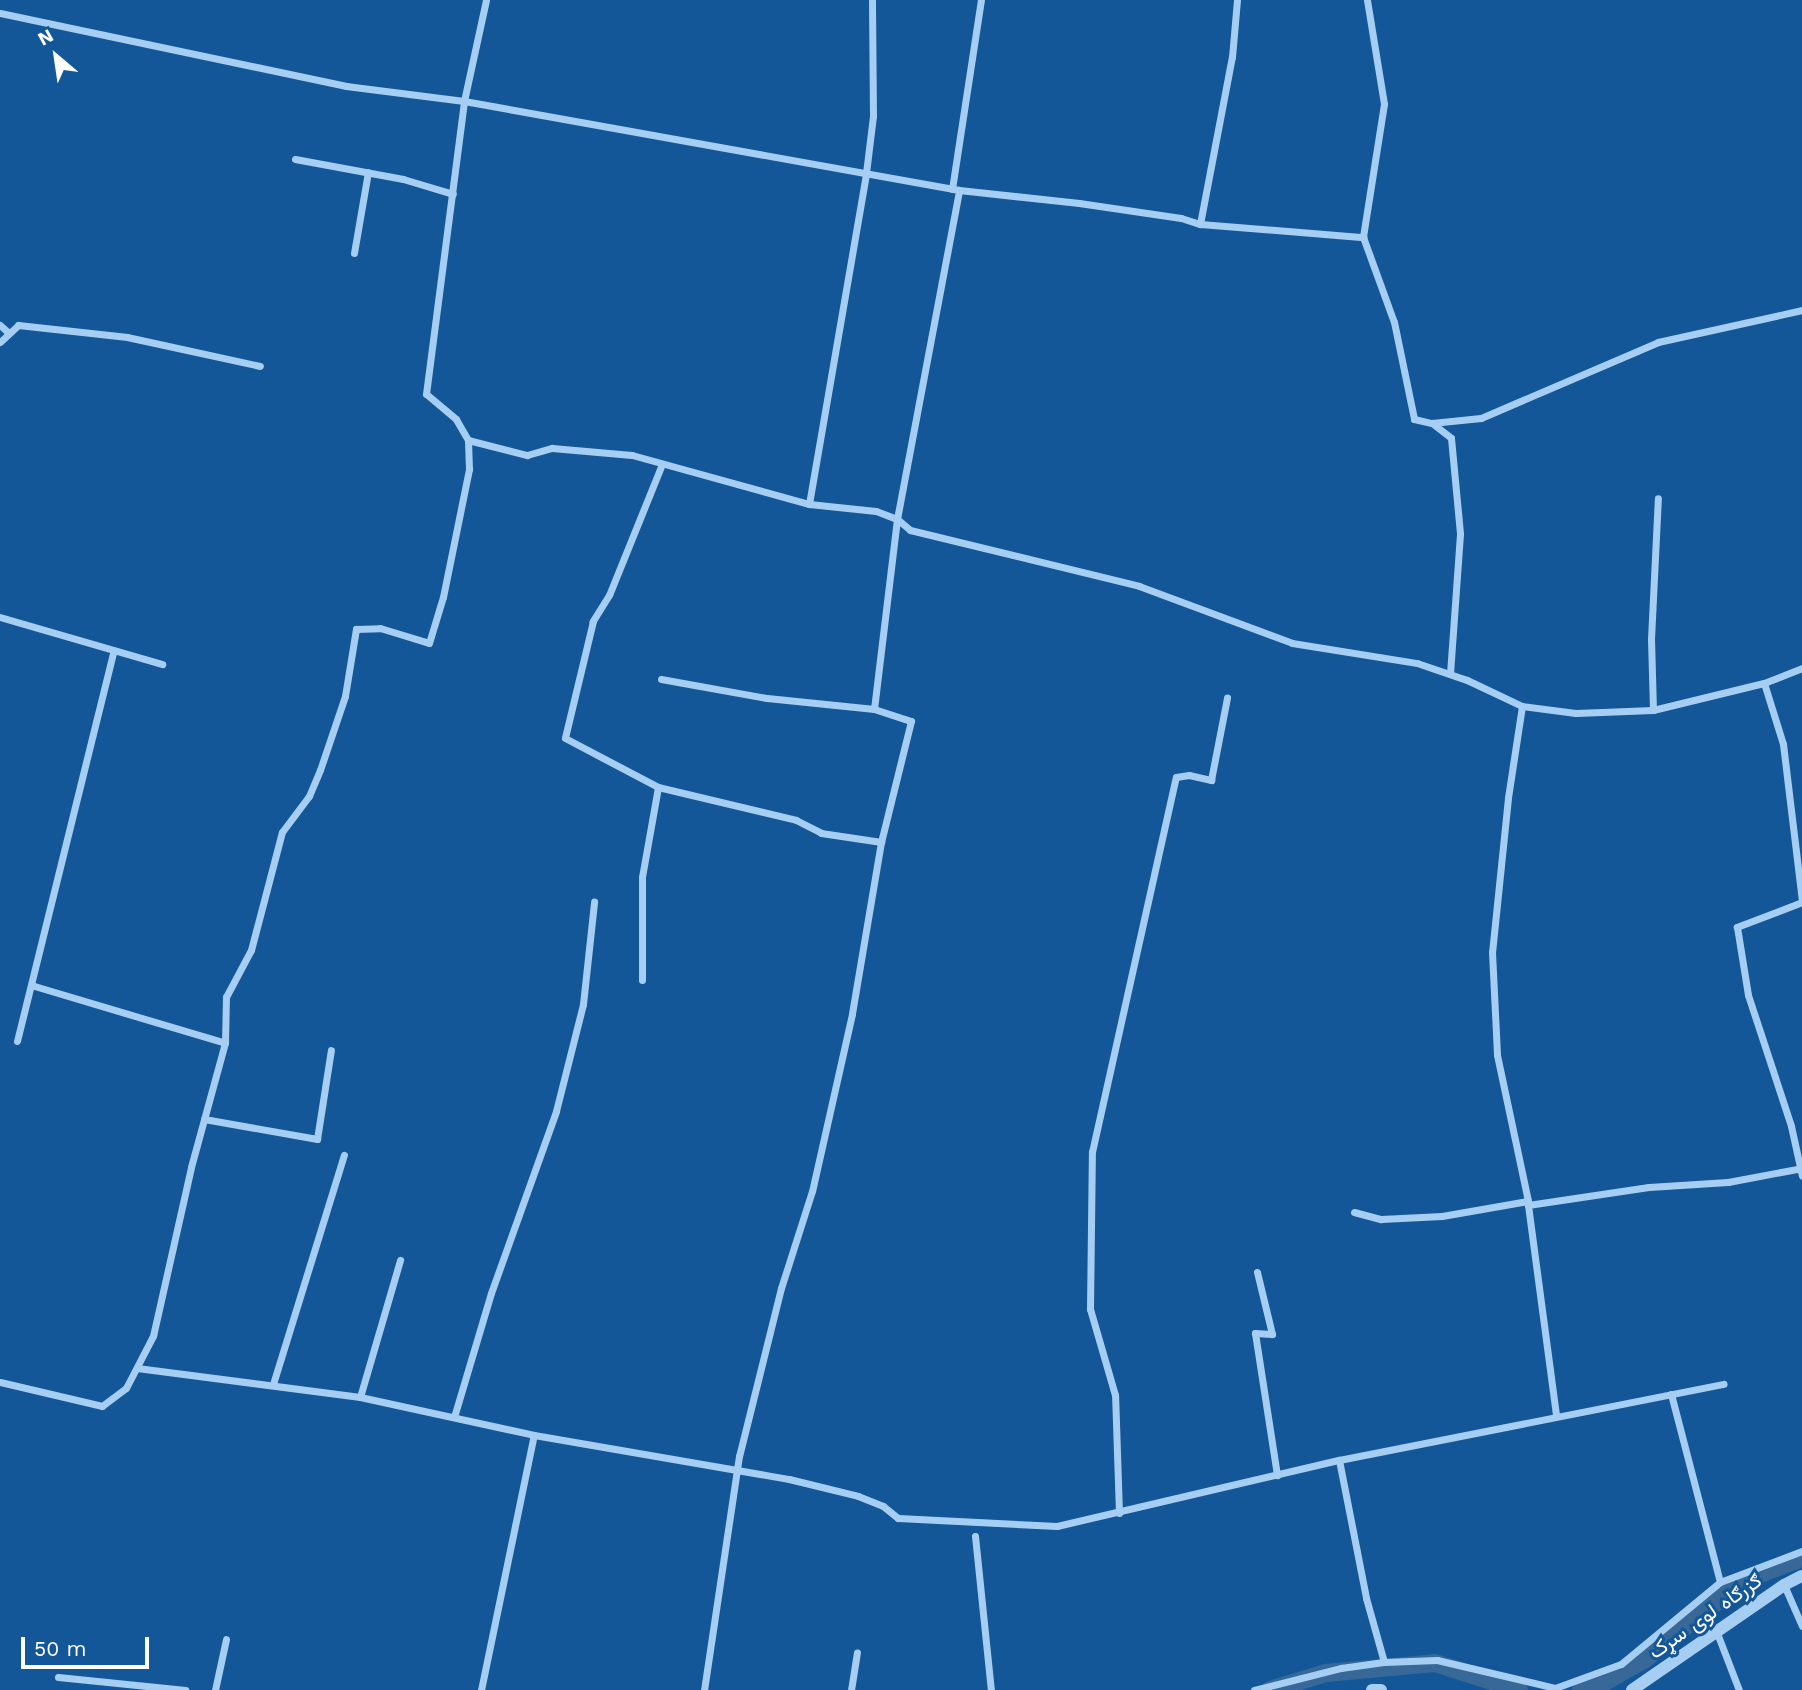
<!DOCTYPE html>
<meta charset="utf-8">
<style>
body{margin:0}
#map{position:relative;width:1802px;height:1690px;overflow:hidden;background:#135799;font-family:"Work Sans",Vazirmatn,sans-serif}
div>[style]{position:absolute}
.canal>*{height:18px;margin:-9px;padding:0 9px;transform-origin:9px;border-radius:9px;background:#376897}
.minor>*{height:7px;margin:-3.5px;padding:0 3.5px;transform-origin:3.5px;border-radius:3.5px;background:#a6cef3}
.tertiary>*{height:12px;margin:-6px;padding:0 6px;transform-origin:6px;border-radius:6px;background:#a6cef3}
span{translate:-50% -50%;white-space:nowrap;text-align:center;line-height:1.15;-webkit-text-stroke:6px #135799;paint-order:stroke}
.street-label{font-size:21px;color:#fff}
.north{position:absolute;left:21px;top:21px;width:70px;height:70px;-webkit-text-stroke:5px #135799;paint-order:stroke;rotate:331deg;font-size:19px;font-weight:700;line-height:28px;text-align:center;color:#fff}
.north::after{content:'';display:block;margin:auto;width:24px;height:32px;background:#fff;clip-path:polygon(50% 0,100% 100%,50% 72%,0 100%)}
.scale{position:absolute;left:21px;top:1637px;width:128px;height:32px;box-sizing:border-box;border:4px solid #fff;border-top:0;padding-left:9px;font-size:21px;line-height:24px;white-space:nowrap;color:#fff;-webkit-text-stroke:5px #135799;paint-order:stroke}
</style>
<div id="map">
<div class="canal">
<i style="left:1270px;top:1690px;width:59px;rotate:-16.9deg"></i>
<i style="left:1326px;top:1673px;width:109px;rotate:-5.2deg"></i>
<i style="left:1435px;top:1663px;width:88px;rotate:17.8deg"></i>
<i style="left:1581px;top:1690px;width:13px;rotate:-9deg"></i>
<i style="left:1594px;top:1688px;width:59px;rotate:-29.6deg"></i>
<i style="left:1645px;top:1659px;width:127px;rotate:-38.6deg"></i>
<i style="left:1744px;top:1580px;width:62px;rotate:-20.8deg"></i>
</div>
<div class="minor">
<i style="left:1367px;top:0;width:105px;rotate:80.7deg"></i>
<i style="left:1384px;top:104px;width:135px;rotate:99deg"></i>
<i style="left:1363px;top:237px;width:90px;rotate:70deg"></i>
<i style="left:1394px;top:322px;width:99px;rotate:78.3deg"></i>
<i style="left:1414px;top:419px;width:18px;rotate:13deg"></i>
<i style="left:1432px;top:423px;width:24px;rotate:38deg"></i>
<i style="left:1451px;top:438px;width:96px;rotate:84.6deg"></i>
<i style="left:1460px;top:534px;width:140px;rotate:94.1deg"></i>
<i style="left:0;top:13px;width:354px;rotate:11.9deg"></i>
<i style="left:346px;top:86px;width:119px;rotate:7.2deg"></i>
<i style="left:464px;top:101px;width:503px;rotate:10.19deg"></i>
<i style="left:959px;top:190px;width:121px;rotate:6.2deg"></i>
<i style="left:1079px;top:203px;width:103px;rotate:8.4deg"></i>
<i style="left:1181px;top:218px;width:20px;rotate:18deg"></i>
<i style="left:1200px;top:224px;width:164px;rotate:4.6deg"></i>
<i style="left:295px;top:159px;width:110px;rotate:10.5deg"></i>
<i style="left:403px;top:179px;width:52px;rotate:16.7deg"></i>
<i style="left:952px;top:189px;width:191px;rotate:-81.3deg"></i>
<i style="left:1200px;top:224px;width:170px;rotate:-79.2deg"></i>
<i style="left:1232px;top:57px;width:57px;rotate:-85deg"></i>
<i style="left:354px;top:253px;width:82px;rotate:-80.2deg"></i>
<i style="left:0;top:325px;width:12px;rotate:42deg"></i>
<i style="left:0;top:342px;width:25px;rotate:-43deg"></i>
<i style="left:18px;top:325px;width:110px;rotate:6.3deg"></i>
<i style="left:127px;top:337px;width:136px;rotate:12.3deg"></i>
<i style="left:1432px;top:423px;width:49px;rotate:-5.8deg"></i>
<i style="left:1481px;top:418px;width:193px;rotate:-23.2deg"></i>
<i style="left:1658px;top:342px;width:148px;rotate:-12.5deg"></i>
<i style="left:468px;top:440px;width:61px;rotate:14.3deg"></i>
<i style="left:527px;top:455px;width:26px;rotate:-16deg"></i>
<i style="left:552px;top:448px;width:80px;rotate:5deg"></i>
<i style="left:632px;top:455px;width:184px;rotate:15.5deg"></i>
<i style="left:809px;top:504px;width:67px;rotate:6deg"></i>
<i style="left:876px;top:511px;width:22px;rotate:21deg"></i>
<i style="left:897px;top:519px;width:17px;rotate:40deg"></i>
<i style="left:910px;top:530px;width:236px;rotate:13.7deg"></i>
<i style="left:1139px;top:586px;width:163px;rotate:20.4deg"></i>
<i style="left:1292px;top:643px;width:127px;rotate:9.1deg"></i>
<i style="left:1417px;top:663px;width:53px;rotate:18.8deg"></i>
<i style="left:1467px;top:680px;width:61px;rotate:25.3deg"></i>
<i style="left:1522px;top:706px;width:54px;rotate:7.4deg"></i>
<i style="left:1576px;top:713px;width:77px;rotate:-2.2deg"></i>
<i style="left:1653px;top:710px;width:114px;rotate:-13.7deg"></i>
<i style="left:1764px;top:683px;width:41px;rotate:-21.5deg"></i>
<i style="left:662px;top:464px;width:141px;rotate:112deg"></i>
<i style="left:609px;top:595px;width:31px;rotate:122deg"></i>
<i style="left:593px;top:621px;width:120px;rotate:103.5deg"></i>
<i style="left:565px;top:738px;width:105px;rotate:27.8deg"></i>
<i style="left:658px;top:787px;width:142px;rotate:13.4deg"></i>
<i style="left:796px;top:820px;width:28px;rotate:27deg"></i>
<i style="left:821px;top:833px;width:61px;rotate:8.5deg"></i>
<i style="left:809px;top:504px;width:336px;rotate:-80.2deg"></i>
<i style="left:866px;top:173px;width:57px;rotate:-83deg"></i>
<i style="left:873px;top:116px;width:116px;rotate:-90.5deg"></i>
<i style="left:0;top:617px;width:169px;rotate:16.2deg"></i>
<i style="left:661px;top:679px;width:108px;rotate:10.2deg"></i>
<i style="left:767px;top:698px;width:108px;rotate:5.9deg"></i>
<i style="left:874px;top:709px;width:39px;rotate:18deg"></i>
<i style="left:911px;top:721px;width:125px;rotate:103.9deg"></i>
<i style="left:881px;top:842px;width:174px;rotate:99.6deg"></i>
<i style="left:852px;top:1014px;width:181px;rotate:102.7deg"></i>
<i style="left:812px;top:1191px;width:102px;rotate:107.7deg"></i>
<i style="left:781px;top:1288px;width:173px;rotate:104deg"></i>
<i style="left:739px;top:1456px;width:237px;rotate:98.5deg"></i>
<i style="left:1764px;top:683px;width:64px;rotate:72.7deg"></i>
<i style="left:1783px;top:744px;width:159px;rotate:83.1deg"></i>
<i style="left:1522px;top:706px;width:93px;rotate:98.7deg"></i>
<i style="left:1508px;top:798px;width:155px;rotate:95.9deg"></i>
<i style="left:1492px;top:952px;width:103px;rotate:87.2deg"></i>
<i style="left:1497px;top:1055px;width:149px;rotate:78deg"></i>
<i style="left:874px;top:709px;width:191px;rotate:-83.1deg"></i>
<i style="left:897px;top:519px;width:335px;rotate:-79.3deg"></i>
<i style="left:1653px;top:710px;width:71px;rotate:-91.6deg"></i>
<i style="left:1651px;top:639px;width:141px;rotate:-87.2deg"></i>
<i style="left:1802px;top:902px;width:70px;rotate:159deg"></i>
<i style="left:1737px;top:927px;width:69px;rotate:80.8deg"></i>
<i style="left:1748px;top:995px;width:138px;rotate:71.8deg"></i>
<i style="left:1791px;top:1126px;width:51px;rotate:77.6deg"></i>
<i style="left:642px;top:980px;width:103px;rotate:-90deg"></i>
<i style="left:642px;top:877px;width:91px;rotate:-79.9deg"></i>
<i style="left:31px;top:985px;width:202px;rotate:16.6deg"></i>
<i style="left:17px;top:1041px;width:401px;rotate:-76.1deg"></i>
<i style="left:204px;top:1119px;width:115px;rotate:10deg"></i>
<i style="left:317px;top:1139px;width:90px;rotate:-81.1deg"></i>
<i style="left:1528px;top:1205px;width:213px;rotate:82.4deg"></i>
<i style="left:1354px;top:1212px;width:28px;rotate:15deg"></i>
<i style="left:1381px;top:1219px;width:61px;rotate:-2.8deg"></i>
<i style="left:1442px;top:1216px;width:87px;rotate:-9.9deg"></i>
<i style="left:1528px;top:1201px;width:4px;rotate:90deg"></i>
<i style="left:1528px;top:1205px;width:122px;rotate:-8.5deg"></i>
<i style="left:1649px;top:1187px;width:79px;rotate:-3.6deg"></i>
<i style="left:1728px;top:1182px;width:75px;rotate:-10.7deg"></i>
<i style="left:1257px;top:1272px;width:64px;rotate:76.4deg"></i>
<i style="left:1272px;top:1334px;width:17px;rotate:-177deg"></i>
<i style="left:1255px;top:1333px;width:144px;rotate:81.2deg"></i>
<i style="left:137px;top:1368px;width:225px;rotate:7.4deg"></i>
<i style="left:360px;top:1397px;width:178px;rotate:12.3deg"></i>
<i style="left:534px;top:1435px;width:259px;rotate:9.8deg"></i>
<i style="left:789px;top:1479px;width:71px;rotate:13.8deg"></i>
<i style="left:858px;top:1496px;width:27px;rotate:22deg"></i>
<i style="left:883px;top:1506px;width:19px;rotate:39deg"></i>
<i style="left:898px;top:1518px;width:159px;rotate:2.9deg"></i>
<i style="left:1057px;top:1526px;width:290px;rotate:-13.2deg"></i>
<i style="left:1339px;top:1460px;width:392px;rotate:-11.2deg"></i>
<i style="left:0;top:1382px;width:105px;rotate:13.2deg"></i>
<i style="left:102px;top:1406px;width:30px;rotate:-37deg"></i>
<i style="left:126px;top:1388px;width:59px;rotate:-62.6deg"></i>
<i style="left:153px;top:1336px;width:173px;rotate:-77.3deg"></i>
<i style="left:191px;top:1167px;width:129px;rotate:-74.7deg"></i>
<i style="left:225px;top:1043px;width:46px;rotate:-88.8deg"></i>
<i style="left:226px;top:997px;width:53px;rotate:-62deg"></i>
<i style="left:251px;top:950px;width:122px;rotate:-75.3deg"></i>
<i style="left:282px;top:832px;width:45px;rotate:-53.1deg"></i>
<i style="left:309px;top:796px;width:28px;rotate:-67deg"></i>
<i style="left:320px;top:770px;width:78px;rotate:-71.3deg"></i>
<i style="left:345px;top:696px;width:68px;rotate:-80.7deg"></i>
<i style="left:356px;top:629px;width:24px;rotate:-2deg"></i>
<i style="left:380px;top:628px;width:51px;rotate:17deg"></i>
<i style="left:429px;top:643px;width:48px;rotate:-73.1deg"></i>
<i style="left:443px;top:597px;width:131px;rotate:-78.5deg"></i>
<i style="left:469px;top:469px;width:29px;rotate:-92deg"></i>
<i style="left:468px;top:440px;width:24px;rotate:-120deg"></i>
<i style="left:456px;top:419px;width:39px;rotate:-140deg"></i>
<i style="left:426px;top:394px;width:295px;rotate:-82.6deg"></i>
<i style="left:464px;top:101px;width:103px;rotate:-77.7deg"></i>
<i style="left:273px;top:1384px;width:240px;rotate:-72.8deg"></i>
<i style="left:1671px;top:1394px;width:194px;rotate:75.4deg"></i>
<i style="left:360px;top:1397px;width:143px;rotate:-73.7deg"></i>
<i style="left:454px;top:1417px;width:129px;rotate:-73.4deg"></i>
<i style="left:491px;top:1293px;width:193px;rotate:-70.3deg"></i>
<i style="left:556px;top:1111px;width:110px;rotate:-75.8deg"></i>
<i style="left:583px;top:1004px;width:103px;rotate:-83.8deg"></i>
<i style="left:1339px;top:1460px;width:141px;rotate:78.9deg"></i>
<i style="left:1366px;top:1598px;width:66px;rotate:74.3deg"></i>
<i style="left:1119px;top:1513px;width:118px;rotate:-91.9deg"></i>
<i style="left:1115px;top:1395px;width:90px;rotate:-106.2deg"></i>
<i style="left:1090px;top:1309px;width:157px;rotate:-89.3deg"></i>
<i style="left:1092px;top:1152px;width:384px;rotate:-77.4deg"></i>
<i style="left:1176px;top:777px;width:13px;rotate:-9deg"></i>
<i style="left:1189px;top:775px;width:23px;rotate:13deg"></i>
<i style="left:1211px;top:780px;width:84px;rotate:-79deg"></i>
<i style="left:975px;top:1536px;width:155px;rotate:84.1deg"></i>
<i style="left:1784px;top:1585px;width:45px;rotate:66.3deg"></i>
<i style="left:1717px;top:1633px;width:61px;rotate:68.9deg"></i>
<i style="left:58px;top:1677px;width:128px;rotate:5.8deg"></i>
<i style="left:215px;top:1690px;width:52px;rotate:-77.8deg"></i>
<i style="left:481px;top:1690px;width:260px;rotate:-78.3deg"></i>
<i style="left:851px;top:1690px;width:38px;rotate:-81deg"></i>
<i style="left:1254px;top:1690px;width:90px;rotate:-14.2deg"></i>
<i style="left:1341px;top:1668px;width:43px;rotate:-7.9deg"></i>
<i style="left:1384px;top:1662px;width:53px;rotate:-2.2deg"></i>
<i style="left:1437px;top:1660px;width:121px;rotate:13.3deg"></i>
<i style="left:1555px;top:1688px;width:70px;rotate:-20deg"></i>
<i style="left:1621px;top:1664px;width:129px;rotate:-39.6deg"></i>
<i style="left:1720px;top:1582px;width:88px;rotate:-20.7deg"></i>
</div>
<div class="tertiary">
<i style="left:1372px;top:1690px;width:9px"></i>
<i style="left:1632px;top:1690px;width:185px;rotate:-34.6deg"></i>
<i style="left:1784px;top:1585px;width:20px;rotate:-27deg"></i>
</div>
<div class="street-label">
<span style="left:1705px;top:1616px;rotate:-35deg">ګزرګاه لوی سړک</span>
</div>
<div class="north">N</div>
<div class="scale">50 m</div>
</div>
